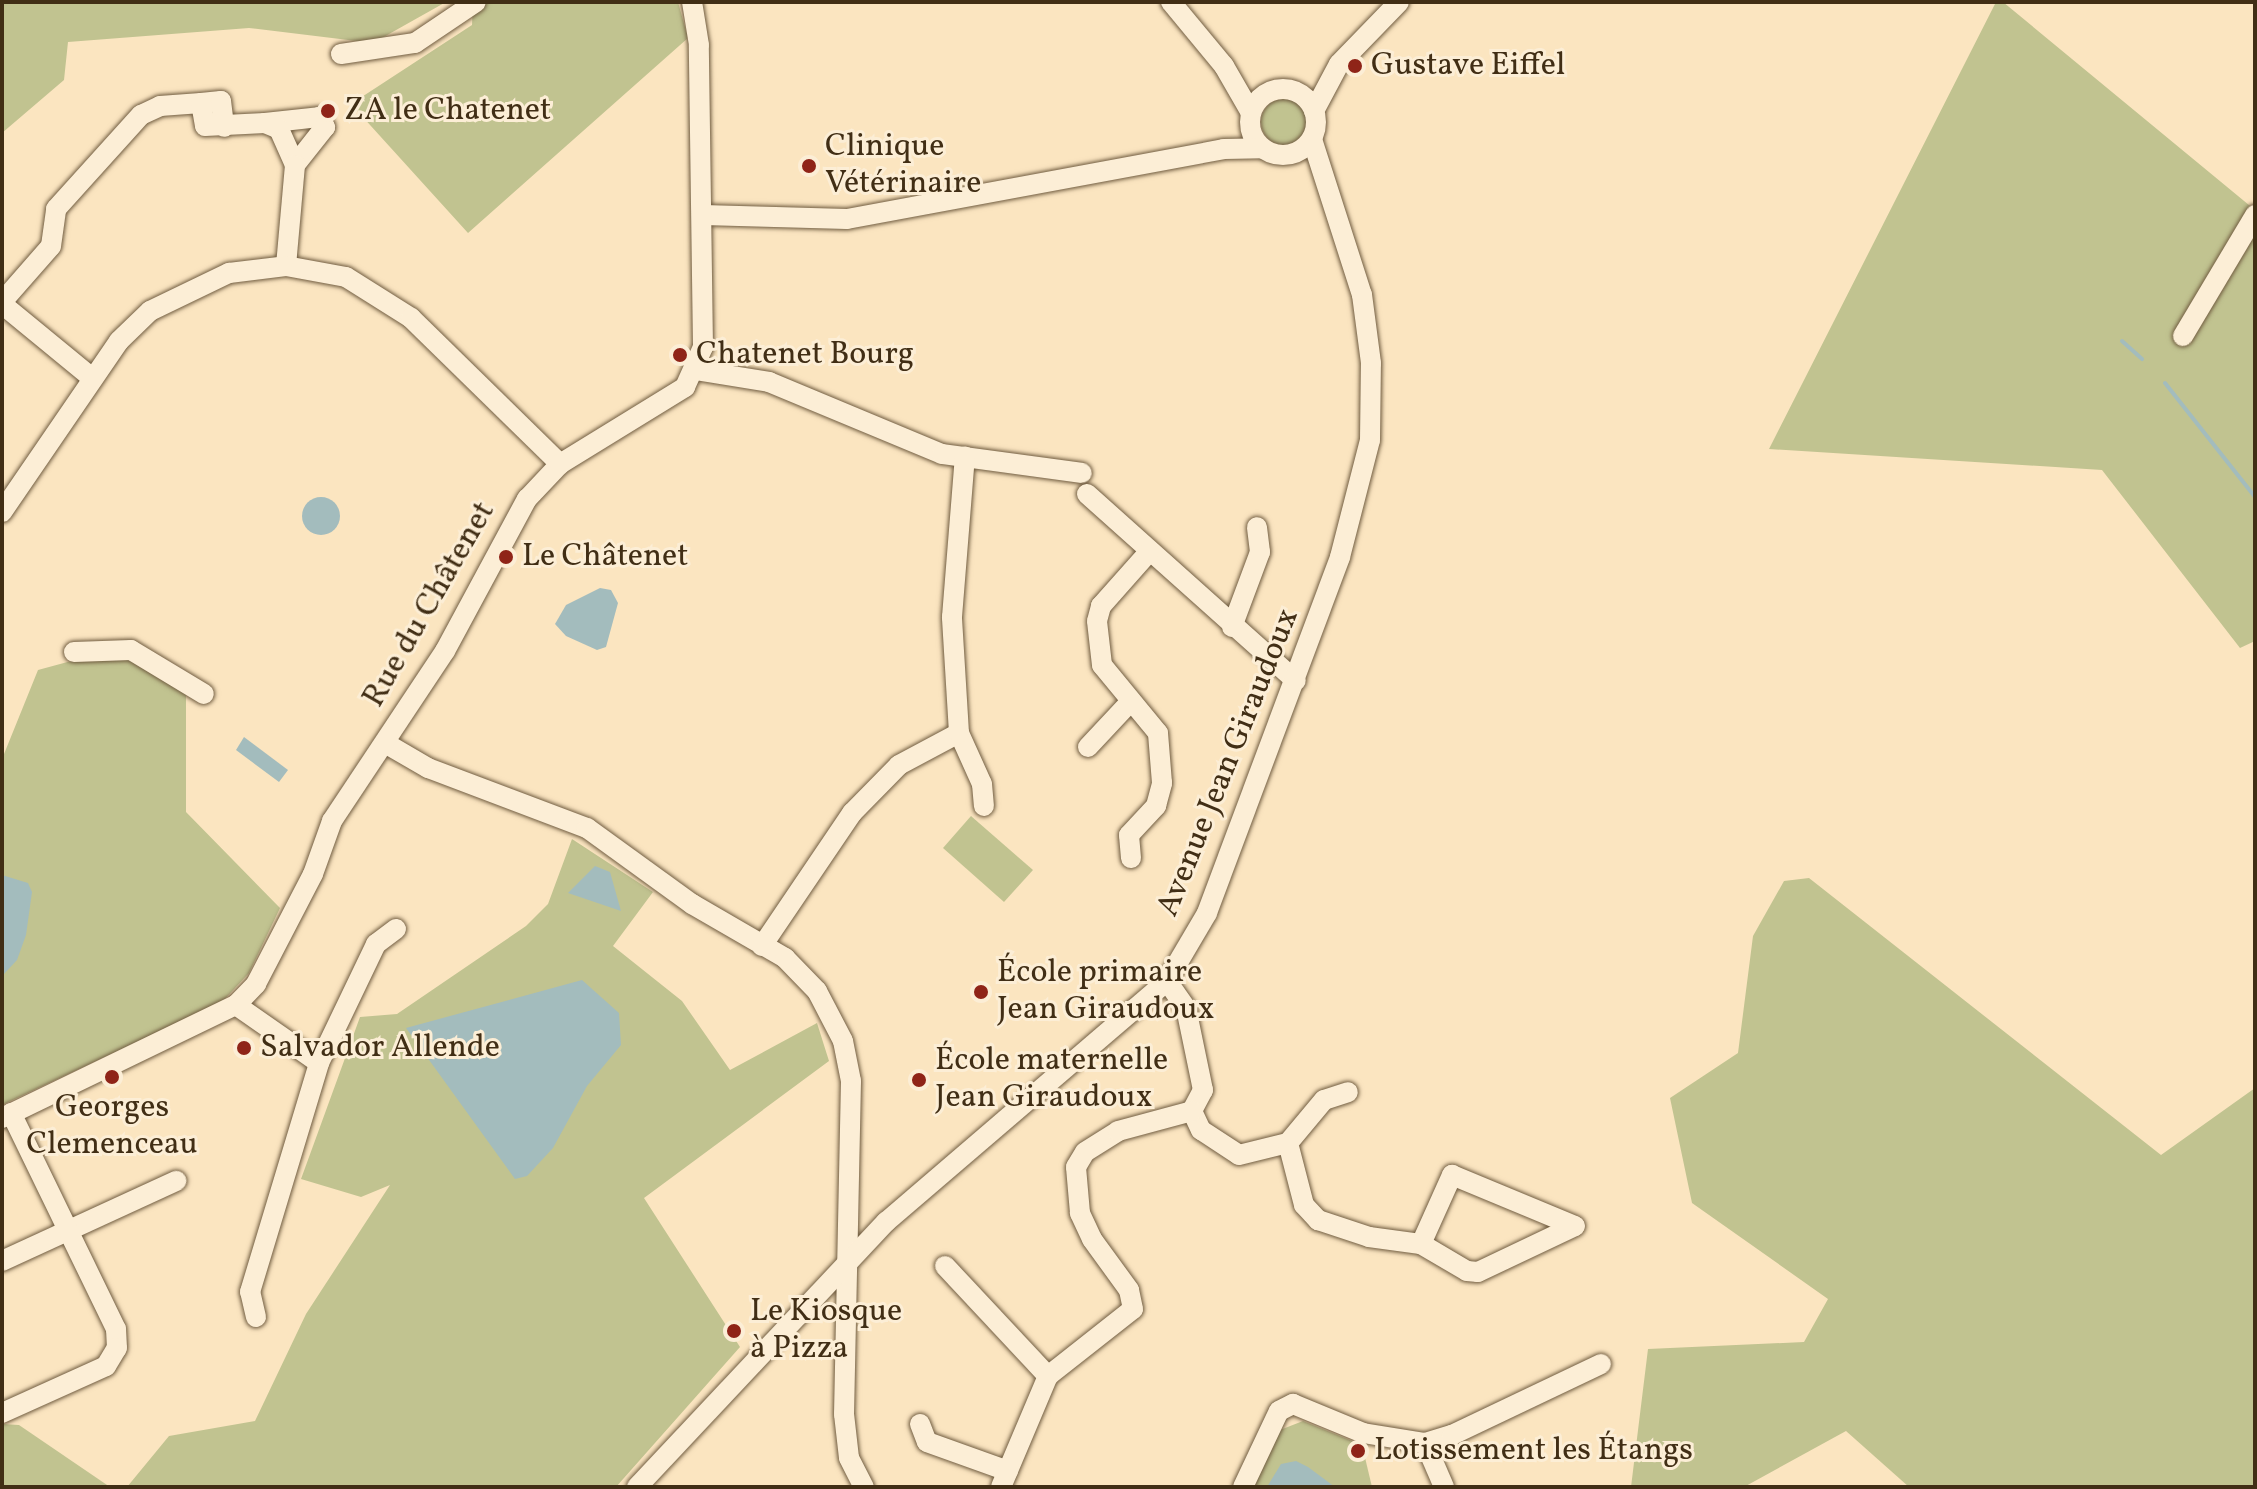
<!DOCTYPE html>
<meta charset="utf-8">
<style>
body{margin:0}
#map{position:relative;width:2257px;height:1489px;overflow:hidden;background:#fbe5c0;font-family:Vollkorn,serif}
div>[style]{position:absolute}
.green>*{inset:0;background:#c1c390}
.round{border-radius:50%}
.water>*{inset:0;background:#a3bcbd}
.stream>*{height:4px;margin:-2px;padding:0 2px;transform-origin:2px;border-radius:2px;background:#a3bcbd}
.roads{filter:drop-shadow(0 0 2px #705c40) drop-shadow(0 0 2px #705c40)}
.minor>*{height:20px;margin:-10px;padding:0 10px;transform-origin:10px;border-radius:10px;background:#fceed6}
.minor>.ring{margin:-10px;padding:0;box-sizing:content-box;background:none;border:20px solid #fceed6;border-radius:50%}
.dots>*{width:22px;height:22px;translate:-50% -50%;box-sizing:border-box;border:4px solid #fceed6;border-radius:50%}
span{translate:-50% -50%;white-space:nowrap;text-align:center;line-height:1.15;-webkit-text-stroke:6px #fceed6;paint-order:stroke}
.poi-label{font-size:32px;color:#412e15}
.left{translate:0 -50%;text-align:left}
.street-label{font-size:32px;color:#412e15}
.frame{position:absolute;inset:0;border:4px solid #412e15;pointer-events:none}
</style>
<div id="map">
<div class="green">
<i style="clip-path:polygon(2px 2px,446px 2px,373px 43px,249px 28px,68px 42px,64px 80px,2px 133px)"></i>
<i style="clip-path:polygon(473px 2px,678px 2px,688px 38px,468px 233px,351px 104px,472px 25px)"></i>
<i style="clip-path:polygon(1996px 2px,2003px 2px,2255px 210px,2255px 641px,2240px 648px,2102px 470px,1769px 449px)"></i>
<i class="round" style="left:1261px;top:99px;width:46px;height:46px"></i>
<i style="clip-path:polygon(97px 654px,123px 654px,186px 690px,186px 812px,280px 908px,249px 973px,222px 1002px,2px 1105px,2px 759px,38px 670px)"></i>
<i style="clip-path:polygon(971px 816px,1033px 870px,1004px 902px,943px 848px)"></i>
<i style="clip-path:polygon(572px 839px,653px 892px,613px 946px,682px 1001px,730px 1070px,817px 1023px,829px 1061px,644px 1198px,740px 1347px,616px 1487px,127px 1487px,169px 1436px,255px 1421px,306px 1314px,390px 1185px,361px 1197px,301px 1179px,360px 1017px,397px 1014px,526px 926px,548px 904px)"></i>
<i style="clip-path:polygon(1809px 878px,2161px 1155px,2255px 1088px,2255px 1487px,1909px 1487px,1846px 1431px,1744px 1487px,1631px 1487px,1648px 1349px,1804px 1342px,1828px 1299px,1692px 1203px,1670px 1098px,1738px 1053px,1753px 936px,1784px 881px)"></i>
<i style="clip-path:polygon(1303px 1421px,1362px 1445px,1372px 1487px,1252px 1487px,1280px 1430px)"></i>
<i style="clip-path:polygon(2px 1424px,19px 1425px,110px 1487px,2px 1487px)"></i>
</div>
<div class="water">
<i class="round" style="left:302px;top:497px;width:38px;height:38px"></i>
<i style="clip-path:polygon(600px 588px,611px 590px,618px 603px,606px 647px,597px 650px,566px 636px,555px 624px,566px 605px)"></i>
<i style="clip-path:polygon(244px 737px,288px 770px,279px 782px,236px 750px)"></i>
<i style="clip-path:polygon(595px 866px,610px 872px,621px 911px,568px 893px)"></i>
<i style="clip-path:polygon(2px 875px,28px 883px,32px 892px,26px 935px,17px 960px,4px 974px)"></i>
<i style="clip-path:polygon(582px 980px,619px 1013px,621px 1045px,587px 1086px,553px 1148px,527px 1176px,515px 1179px,406px 1028px)"></i>
<i style="clip-path:polygon(1296px 1461px,1308px 1467px,1335px 1487px,1267px 1487px,1281px 1464px)"></i>
</div>
<div class="stream">
<i style="left:2122px;top:341px;width:27px;rotate:42deg"></i>
<i style="left:2165px;top:383px;width:145px;rotate:51.7deg"></i>
</div>
<div class="roads">
<div class="minor">
<i style="left:1171px;top:2px;width:83px;rotate:50.4deg"></i>
<i style="left:1224px;top:66px;width:54px;rotate:60.1deg"></i>
<i style="left:341px;top:54px;width:75px;rotate:-8.5deg"></i>
<i style="left:415px;top:43px;width:73px;rotate:-33.9deg"></i>
<i class="ring" style="left:1250px;top:89px;width:46px;height:46px"></i>
<i style="left:201px;top:103px;width:20px;rotate:-6deg"></i>
<i style="left:221px;top:101px;width:26px;rotate:83deg"></i>
<i style="left:1314px;top:111px;width:53px;rotate:-62deg"></i>
<i style="left:1339px;top:64px;width:86px;rotate:-45.9deg"></i>
<i style="left:265px;top:123px;width:54px;rotate:-6.3deg"></i>
<i style="left:319px;top:117px;width:12px;rotate:59deg"></i>
<i style="left:325px;top:127px;width:48px;rotate:128.3deg"></i>
<i style="left:703px;top:215px;width:144px;rotate:1.6deg"></i>
<i style="left:847px;top:219px;width:383px;rotate:-10.5deg"></i>
<i style="left:1224px;top:149px;width:39px;rotate:-1deg"></i>
<i style="left:2px;top:302px;width:74px;rotate:-48.8deg"></i>
<i style="left:51px;top:246px;width:37px;rotate:-82deg"></i>
<i style="left:56px;top:209px;width:127px;rotate:-47.9deg"></i>
<i style="left:141px;top:115px;width:21px;rotate:-25deg"></i>
<i style="left:160px;top:106px;width:41px;rotate:-4.2deg"></i>
<i style="left:201px;top:103px;width:23px;rotate:80deg"></i>
<i style="left:205px;top:126px;width:60px;rotate:-2.9deg"></i>
<i style="left:265px;top:123px;width:15px;rotate:23deg"></i>
<i style="left:279px;top:129px;width:39px;rotate:66deg"></i>
<i style="left:295px;top:165px;width:101px;rotate:95.1deg"></i>
<i style="left:2px;top:304px;width:117px;rotate:39.4deg"></i>
<i style="left:2183px;top:336px;width:141px;rotate:-59.2deg"></i>
<i style="left:695px;top:370px;width:75px;rotate:9.2deg"></i>
<i style="left:769px;top:382px;width:187px;rotate:22.6deg"></i>
<i style="left:942px;top:454px;width:141px;rotate:7.7deg"></i>
<i style="left:1087px;top:494px;width:280px;rotate:41.8deg"></i>
<i style="left:2px;top:512px;width:207px;rotate:-55.6deg"></i>
<i style="left:119px;top:341px;width:43px;rotate:-44.1deg"></i>
<i style="left:150px;top:311px;width:88px;rotate:-25.7deg"></i>
<i style="left:229px;top:273px;width:57px;rotate:-7deg"></i>
<i style="left:286px;top:266px;width:61px;rotate:10.4deg"></i>
<i style="left:346px;top:277px;width:77px;rotate:32.2deg"></i>
<i style="left:411px;top:318px;width:209px;rotate:44.4deg"></i>
<i style="left:1232px;top:627px;width:80px;rotate:-69.5deg"></i>
<i style="left:1260px;top:552px;width:25px;rotate:-97deg"></i>
<i style="left:74px;top:652px;width:57px;rotate:-2deg"></i>
<i style="left:131px;top:650px;width:85px;rotate:31.1deg"></i>
<i style="left:959px;top:733px;width:56px;rotate:65.7deg"></i>
<i style="left:982px;top:784px;width:22px;rotate:85deg"></i>
<i style="left:385px;top:743px;width:50px;rotate:30.2deg"></i>
<i style="left:428px;top:768px;width:170px;rotate:20.7deg"></i>
<i style="left:587px;top:828px;width:130px;rotate:35.9deg"></i>
<i style="left:692px;top:904px;width:108px;rotate:30.1deg"></i>
<i style="left:785px;top:958px;width:46px;rotate:45.9deg"></i>
<i style="left:817px;top:991px;width:56px;rotate:62.5deg"></i>
<i style="left:843px;top:1041px;width:41px;rotate:78.7deg"></i>
<i style="left:851px;top:1081px;width:333px;rotate:91.2deg"></i>
<i style="left:844px;top:1414px;width:44px;rotate:83.5deg"></i>
<i style="left:849px;top:1458px;width:33px;rotate:63deg"></i>
<i style="left:1088px;top:747px;width:63px;rotate:-46.9deg"></i>
<i style="left:1131px;top:858px;width:23px;rotate:-95deg"></i>
<i style="left:1129px;top:835px;width:40px;rotate:-47deg"></i>
<i style="left:1156px;top:806px;width:24px;rotate:-75deg"></i>
<i style="left:1162px;top:783px;width:50px;rotate:-94.6deg"></i>
<i style="left:1158px;top:733px;width:88px;rotate:-129.5deg"></i>
<i style="left:1102px;top:665px;width:44px;rotate:-96.5deg"></i>
<i style="left:1097px;top:621px;width:16px;rotate:-75deg"></i>
<i style="left:1101px;top:606px;width:71px;rotate:-48.4deg"></i>
<i style="left:762px;top:946px;width:161px;rotate:-55.9deg"></i>
<i style="left:852px;top:813px;width:67px;rotate:-45.6deg"></i>
<i style="left:899px;top:765px;width:68px;rotate:-28.1deg"></i>
<i style="left:959px;top:733px;width:116px;rotate:-93.5deg"></i>
<i style="left:952px;top:617px;width:161px;rotate:-85.4deg"></i>
<i style="left:1167px;top:981px;width:33px;rotate:55deg"></i>
<i style="left:1186px;top:1008px;width:84px;rotate:78.3deg"></i>
<i style="left:1203px;top:1090px;width:24px;rotate:118deg"></i>
<i style="left:1192px;top:1111px;width:21px;rotate:65deg"></i>
<i style="left:1201px;top:1130px;width:45px;rotate:33.3deg"></i>
<i style="left:1239px;top:1155px;width:50px;rotate:-13.8deg"></i>
<i style="left:1288px;top:1143px;width:64px;rotate:75.5deg"></i>
<i style="left:1304px;top:1205px;width:21px;rotate:47deg"></i>
<i style="left:1318px;top:1220px;width:54px;rotate:18.4deg"></i>
<i style="left:1369px;top:1237px;width:52px;rotate:7.7deg"></i>
<i style="left:1421px;top:1244px;width:53px;rotate:30.4deg"></i>
<i style="left:1467px;top:1271px;width:11px;rotate:5deg"></i>
<i style="left:1478px;top:1272px;width:107px;rotate:-25.4deg"></i>
<i style="left:236px;top:1005px;width:101px;rotate:34.9deg"></i>
<i style="left:2px;top:1118px;width:260px;rotate:-25.8deg"></i>
<i style="left:236px;top:1005px;width:29px;rotate:-46deg"></i>
<i style="left:256px;top:984px;width:124px;rotate:-62.6deg"></i>
<i style="left:313px;top:874px;width:56px;rotate:-70.3deg"></i>
<i style="left:332px;top:821px;width:204px;rotate:-56.4deg"></i>
<i style="left:445px;top:651px;width:173px;rotate:-61.7deg"></i>
<i style="left:527px;top:499px;width:48px;rotate:-46.7deg"></i>
<i style="left:560px;top:464px;width:147px;rotate:-31.6deg"></i>
<i style="left:685px;top:387px;width:44px;rotate:-65.8deg"></i>
<i style="left:703px;top:347px;width:302px;rotate:-90.8deg"></i>
<i style="left:699px;top:45px;width:44px;rotate:-99.2deg"></i>
<i style="left:1288px;top:1143px;width:56px;rotate:-50.1deg"></i>
<i style="left:1324px;top:1100px;width:25px;rotate:-18deg"></i>
<i style="left:1421px;top:1244px;width:76px;rotate:-65.8deg"></i>
<i style="left:1452px;top:1175px;width:133px;rotate:22.5deg"></i>
<i style="left:2px;top:1261px;width:192px;rotate:-24.7deg"></i>
<i style="left:945px;top:1266px;width:151px;rotate:46.9deg"></i>
<i style="left:256px;top:1317px;width:26px;rotate:-103deg"></i>
<i style="left:250px;top:1292px;width:239px;rotate:-73.2deg"></i>
<i style="left:319px;top:1063px;width:132px;rotate:-64.4deg"></i>
<i style="left:376px;top:944px;width:25px;rotate:-37deg"></i>
<i style="left:2px;top:1413px;width:114px;rotate:-24.3deg"></i>
<i style="left:106px;top:1366px;width:21px;rotate:-59deg"></i>
<i style="left:117px;top:1348px;width:19px;rotate:-93deg"></i>
<i style="left:116px;top:1329px;width:240px;rotate:-115.9deg"></i>
<i style="left:920px;top:1424px;width:19px;rotate:69deg"></i>
<i style="left:927px;top:1442px;width:86px;rotate:19.7deg"></i>
<i style="left:1425px;top:1443px;width:48px;rotate:66.6deg"></i>
<i style="left:637px;top:1487px;width:364px;rotate:-46.8deg"></i>
<i style="left:886px;top:1222px;width:370px;rotate:-40.6deg"></i>
<i style="left:1167px;top:981px;width:79px;rotate:-59.5deg"></i>
<i style="left:1207px;top:913px;width:380px;rotate:-69.5deg"></i>
<i style="left:1340px;top:557px;width:121px;rotate:-75.6deg"></i>
<i style="left:1370px;top:440px;width:77px;rotate:-89.3deg"></i>
<i style="left:1371px;top:363px;width:69px;rotate:-97.5deg"></i>
<i style="left:1362px;top:295px;width:164px;rotate:-107.8deg"></i>
<i style="left:1001px;top:1487px;width:121px;rotate:-67.1deg"></i>
<i style="left:1048px;top:1376px;width:108px;rotate:-38.2deg"></i>
<i style="left:1133px;top:1309px;width:19px;rotate:-102deg"></i>
<i style="left:1129px;top:1290px;width:63px;rotate:-126deg"></i>
<i style="left:1092px;top:1239px;width:29px;rotate:-115deg"></i>
<i style="left:1080px;top:1213px;width:46px;rotate:-95deg"></i>
<i style="left:1076px;top:1167px;width:17px;rotate:-59deg"></i>
<i style="left:1085px;top:1152px;width:39px;rotate:-32deg"></i>
<i style="left:1118px;top:1131px;width:77px;rotate:-15.1deg"></i>
<i style="left:1243px;top:1487px;width:84px;rotate:-64.7deg"></i>
<i style="left:1279px;top:1411px;width:16px;rotate:-27deg"></i>
<i style="left:1293px;top:1404px;width:76px;rotate:22.5deg"></i>
<i style="left:1363px;top:1433px;width:63px;rotate:9.2deg"></i>
<i style="left:1425px;top:1443px;width:28px;rotate:-17deg"></i>
<i style="left:1452px;top:1435px;width:165px;rotate:-25.5deg"></i>
</div>
</div>
<div class="dots">
<i style="left:1355px;top:66px;background:#8f2418"></i>
<i style="left:328px;top:111px;background:#8f2418"></i>
<i style="left:809px;top:166px;background:#8f2418"></i>
<i style="left:680px;top:355px;background:#8f2418"></i>
<i style="left:506px;top:557px;background:#8f2418"></i>
<i style="left:981px;top:992px;background:#8f2418"></i>
<i style="left:244px;top:1048px;background:#8f2418"></i>
<i style="left:112px;top:1077px;background:#8f2418"></i>
<i style="left:919px;top:1080px;background:#8f2418"></i>
<i style="left:734px;top:1331px;background:#8f2418"></i>
<i style="left:1358px;top:1451px;background:#8f2418"></i>
</div>
<div class="poi-label">
<span class="left" style="left:1371px;top:66px">Gustave Eiffel</span>
<span class="left" style="left:344px;top:111px">ZA le Chatenet</span>
<span class="left" style="left:825px;top:166px">Clinique<br>Vétérinaire</span>
<span class="left" style="left:696px;top:355px">Chatenet Bourg</span>
<span class="left" style="left:522px;top:557px">Le Châtenet</span>
<span class="left" style="left:997px;top:992px">École primaire<br>Jean Giraudoux</span>
<span class="left" style="left:260px;top:1048px">Salvador Allende</span>
<span class="left" style="left:935px;top:1080px">École maternelle<br>Jean Giraudoux</span>
<span style="left:112px;top:1127px">Georges<br>Clemenceau</span>
<span class="left" style="left:750px;top:1331px">Le Kiosque<br>à Pizza</span>
<span class="left" style="left:1374px;top:1451px">Lotissement les Étangs</span>
</div>
<div class="street-label">
<span style="left:430px;top:605px;rotate:-60deg">Rue du Châtenet</span>
<span style="left:1229px;top:763px;rotate:-68deg">Avenue Jean Giraudoux</span>
</div>
<div class="frame"></div>
</div>
